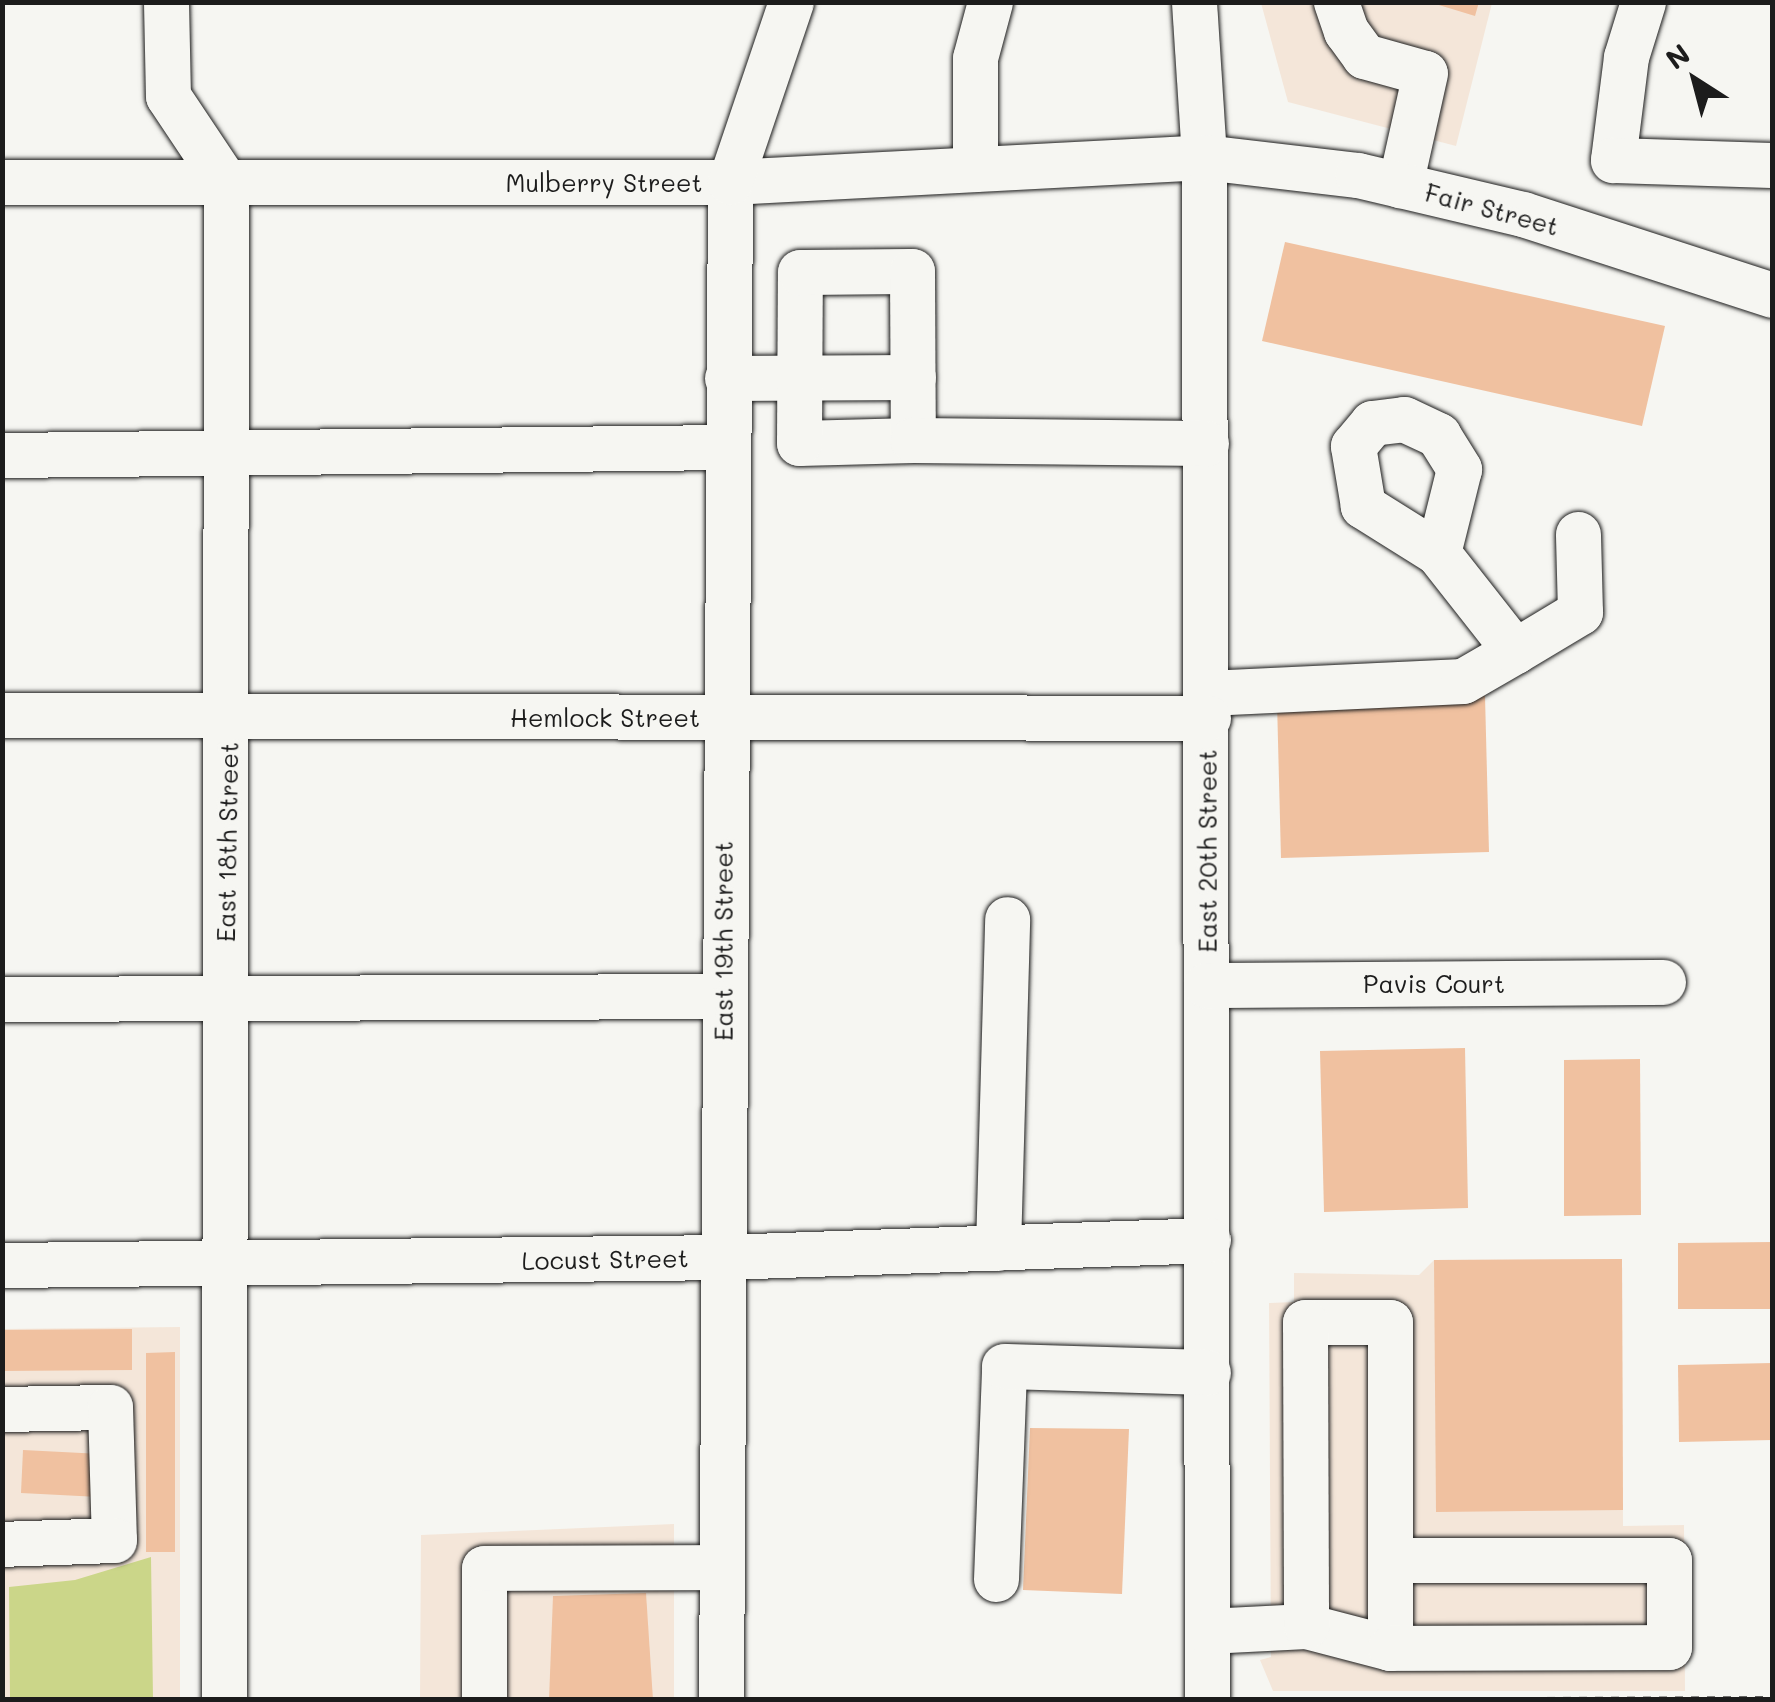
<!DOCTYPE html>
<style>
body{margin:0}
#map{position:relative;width:1775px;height:1702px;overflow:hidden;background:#f6f6f2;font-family:Mali,sans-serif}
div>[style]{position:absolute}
.built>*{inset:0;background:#f4e6d9}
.green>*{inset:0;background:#cbd689}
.building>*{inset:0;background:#f0c1a0}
.path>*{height:6px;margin-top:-3px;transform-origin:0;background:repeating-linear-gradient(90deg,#1c1c1c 0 8px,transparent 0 16px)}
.roads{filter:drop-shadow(0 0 2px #1c1c1c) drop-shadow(0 0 2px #1c1c1c)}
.minor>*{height:45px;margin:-22.5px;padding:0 22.5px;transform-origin:22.5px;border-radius:22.5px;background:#f6f6f2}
span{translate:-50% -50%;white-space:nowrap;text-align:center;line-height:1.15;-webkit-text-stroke:8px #f6f6f2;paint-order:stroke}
.street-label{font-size:25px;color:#1c1c1c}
.frame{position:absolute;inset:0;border:5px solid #1c1c1c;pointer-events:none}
.north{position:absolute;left:1645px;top:30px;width:100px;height:100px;-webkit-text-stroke:8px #f6f6f2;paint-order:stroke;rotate:324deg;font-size:28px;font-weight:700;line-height:40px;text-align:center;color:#1c1c1c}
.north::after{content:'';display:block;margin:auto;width:35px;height:45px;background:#1c1c1c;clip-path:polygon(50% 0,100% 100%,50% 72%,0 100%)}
</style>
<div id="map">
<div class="built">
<i style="clip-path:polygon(1261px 3px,1492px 3px,1456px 146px,1288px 102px)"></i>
<i style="clip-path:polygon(1622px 1259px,1623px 1526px,1684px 1525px,1685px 1691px,1273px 1691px,1260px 1660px,1271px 1657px,1269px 1303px,1294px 1302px,1294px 1273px,1419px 1275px,1434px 1260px)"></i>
<i style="clip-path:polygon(180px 1327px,180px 1699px,3px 1699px,2px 1329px)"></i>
<i style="clip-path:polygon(674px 1524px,674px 1699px,420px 1700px,421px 1535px)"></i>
</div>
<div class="green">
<i style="clip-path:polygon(151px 1557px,153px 1699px,10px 1699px,9px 1587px,75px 1580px)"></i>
</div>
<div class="building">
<i style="clip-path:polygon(1429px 2px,1479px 2px,1475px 16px)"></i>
<i style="clip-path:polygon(1285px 242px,1665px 326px,1642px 426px,1262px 341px)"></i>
<i style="clip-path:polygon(1485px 696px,1489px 852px,1281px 858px,1277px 702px)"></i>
<i style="clip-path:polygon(1465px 1048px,1468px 1208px,1324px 1212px,1320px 1051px)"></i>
<i style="clip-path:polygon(1640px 1059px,1641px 1215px,1564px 1216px,1564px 1060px)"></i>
<i style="clip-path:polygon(1772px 1242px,1772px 1309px,1678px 1309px,1678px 1243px)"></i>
<i style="clip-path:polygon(1622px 1259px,1623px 1510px,1436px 1512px,1434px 1260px)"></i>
<i style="clip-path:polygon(132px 1329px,132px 1370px,2px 1371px,2px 1330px)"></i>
<i style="clip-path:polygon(175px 1352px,175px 1552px,146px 1552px,146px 1353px)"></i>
<i style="clip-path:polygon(1772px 1363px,1772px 1440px,1679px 1442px,1678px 1365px)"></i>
<i style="clip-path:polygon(1030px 1428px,1129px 1429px,1122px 1594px,1023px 1590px)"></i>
<i style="clip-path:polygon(23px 1450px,101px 1454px,99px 1497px,21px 1493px)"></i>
<i style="clip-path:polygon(646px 1593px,653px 1700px,549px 1700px,553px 1596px)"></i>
</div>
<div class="path">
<i style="left:1531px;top:1700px;width:241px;rotate:-0.2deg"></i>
</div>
<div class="roads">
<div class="minor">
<i style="left:166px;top:2px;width:94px;rotate:88.8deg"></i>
<i style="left:168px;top:96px;width:105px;rotate:56.3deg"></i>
<i style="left:226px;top:183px;width:1517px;rotate:90.08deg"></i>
<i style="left:1194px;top:2px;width:155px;rotate:86.3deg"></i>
<i style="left:1204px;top:157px;width:1543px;rotate:89.89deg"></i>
<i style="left:1336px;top:2px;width:31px;rotate:71deg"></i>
<i style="left:1346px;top:31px;width:31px;rotate:54deg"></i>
<i style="left:1364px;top:56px;width:63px;rotate:15.6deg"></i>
<i style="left:1425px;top:73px;width:115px;rotate:102.6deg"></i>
<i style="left:1643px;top:2px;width:58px;rotate:107.2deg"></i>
<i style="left:1626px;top:57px;width:104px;rotate:97.2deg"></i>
<i style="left:1613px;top:160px;width:159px;rotate:1.8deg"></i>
<i style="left:975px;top:169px;width:111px;rotate:-90deg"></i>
<i style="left:975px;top:58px;width:58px;rotate:-75deg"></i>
<i style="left:2px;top:182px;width:728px"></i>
<i style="left:730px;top:182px;width:475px;rotate:-3deg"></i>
<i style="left:1204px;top:157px;width:155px;rotate:6.7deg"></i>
<i style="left:1358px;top:175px;width:170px;rotate:13.3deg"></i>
<i style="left:1523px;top:214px;width:262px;rotate:18deg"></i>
<i style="left:727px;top:378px;width:186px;rotate:-0.3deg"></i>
<i style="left:913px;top:440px;width:114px;rotate:178.5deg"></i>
<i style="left:799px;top:443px;width:171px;rotate:-89.7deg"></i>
<i style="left:800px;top:272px;width:112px;rotate:-0.5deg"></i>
<i style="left:912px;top:271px;width:169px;rotate:89.7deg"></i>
<i style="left:913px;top:440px;width:293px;rotate:0.6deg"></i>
<i style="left:2px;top:455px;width:724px;rotate:-0.63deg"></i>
<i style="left:1515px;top:651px;width:76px;rotate:-31deg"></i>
<i style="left:1580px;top:612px;width:78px;rotate:-91.5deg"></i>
<i style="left:1207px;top:693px;width:256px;rotate:-2.7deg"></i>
<i style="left:1463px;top:681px;width:60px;rotate:-30deg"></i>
<i style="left:1515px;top:651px;width:125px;rotate:-128.2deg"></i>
<i style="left:1438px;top:553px;width:89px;rotate:-147.9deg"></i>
<i style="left:1363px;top:506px;width:61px;rotate:-99.5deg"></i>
<i style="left:1353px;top:446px;width:30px;rotate:-50deg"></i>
<i style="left:1372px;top:423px;width:32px;rotate:-7deg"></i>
<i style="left:1404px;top:419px;width:38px;rotate:25deg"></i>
<i style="left:1438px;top:435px;width:40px;rotate:58deg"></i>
<i style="left:1459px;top:469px;width:87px;rotate:104deg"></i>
<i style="left:2px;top:715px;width:1206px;rotate:0.14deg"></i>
<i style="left:1206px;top:985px;width:457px;rotate:-0.4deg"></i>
<i style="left:2px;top:999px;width:722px;rotate:-0.24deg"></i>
<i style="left:998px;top:1248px;width:329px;rotate:-88.4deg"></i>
<i style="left:2px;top:1265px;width:722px;rotate:-0.63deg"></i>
<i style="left:724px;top:1257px;width:484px;rotate:-2deg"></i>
<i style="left:2px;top:1409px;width:108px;rotate:-1.1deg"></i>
<i style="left:110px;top:1407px;width:133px;rotate:88.3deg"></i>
<i style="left:114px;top:1540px;width:112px;rotate:178deg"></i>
<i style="left:996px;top:1579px;width:213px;rotate:-87.8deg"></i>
<i style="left:1004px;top:1366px;width:204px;rotate:1.7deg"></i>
<i style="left:1207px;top:1631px;width:99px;rotate:-2.9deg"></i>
<i style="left:1306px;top:1626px;width:87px;rotate:14.7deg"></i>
<i style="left:1390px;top:1648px;width:326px;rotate:-90deg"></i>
<i style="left:1390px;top:1322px;width:85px;rotate:180deg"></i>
<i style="left:1305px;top:1322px;width:304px;rotate:89.8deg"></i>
<i style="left:1390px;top:1648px;width:279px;rotate:-0.2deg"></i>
<i style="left:1669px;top:1647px;width:87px;rotate:-90deg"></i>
<i style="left:1669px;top:1560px;width:279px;rotate:180deg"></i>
<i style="left:484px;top:1700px;width:132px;rotate:-90deg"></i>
<i style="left:484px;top:1568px;width:238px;rotate:-0.2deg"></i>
<i style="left:721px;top:1700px;width:1518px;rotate:-89.66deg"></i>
<i style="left:730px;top:182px;width:190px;rotate:-71.3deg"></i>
</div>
</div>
<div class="street-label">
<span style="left:604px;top:182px">Mulberry Street</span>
<span style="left:1492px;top:209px;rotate:15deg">Fair Street</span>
<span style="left:605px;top:717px">Hemlock Street</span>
<span style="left:227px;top:842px;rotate:-89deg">East 18th Street</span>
<span style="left:1207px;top:851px;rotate:-90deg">East 20th Street</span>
<span style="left:723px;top:941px;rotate:-90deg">East 19th Street</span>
<span style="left:1434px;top:983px">Pavis Court</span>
<span style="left:605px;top:1259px;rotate:-1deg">Locust Street</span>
</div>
<div class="frame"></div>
<div class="north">N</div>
</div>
